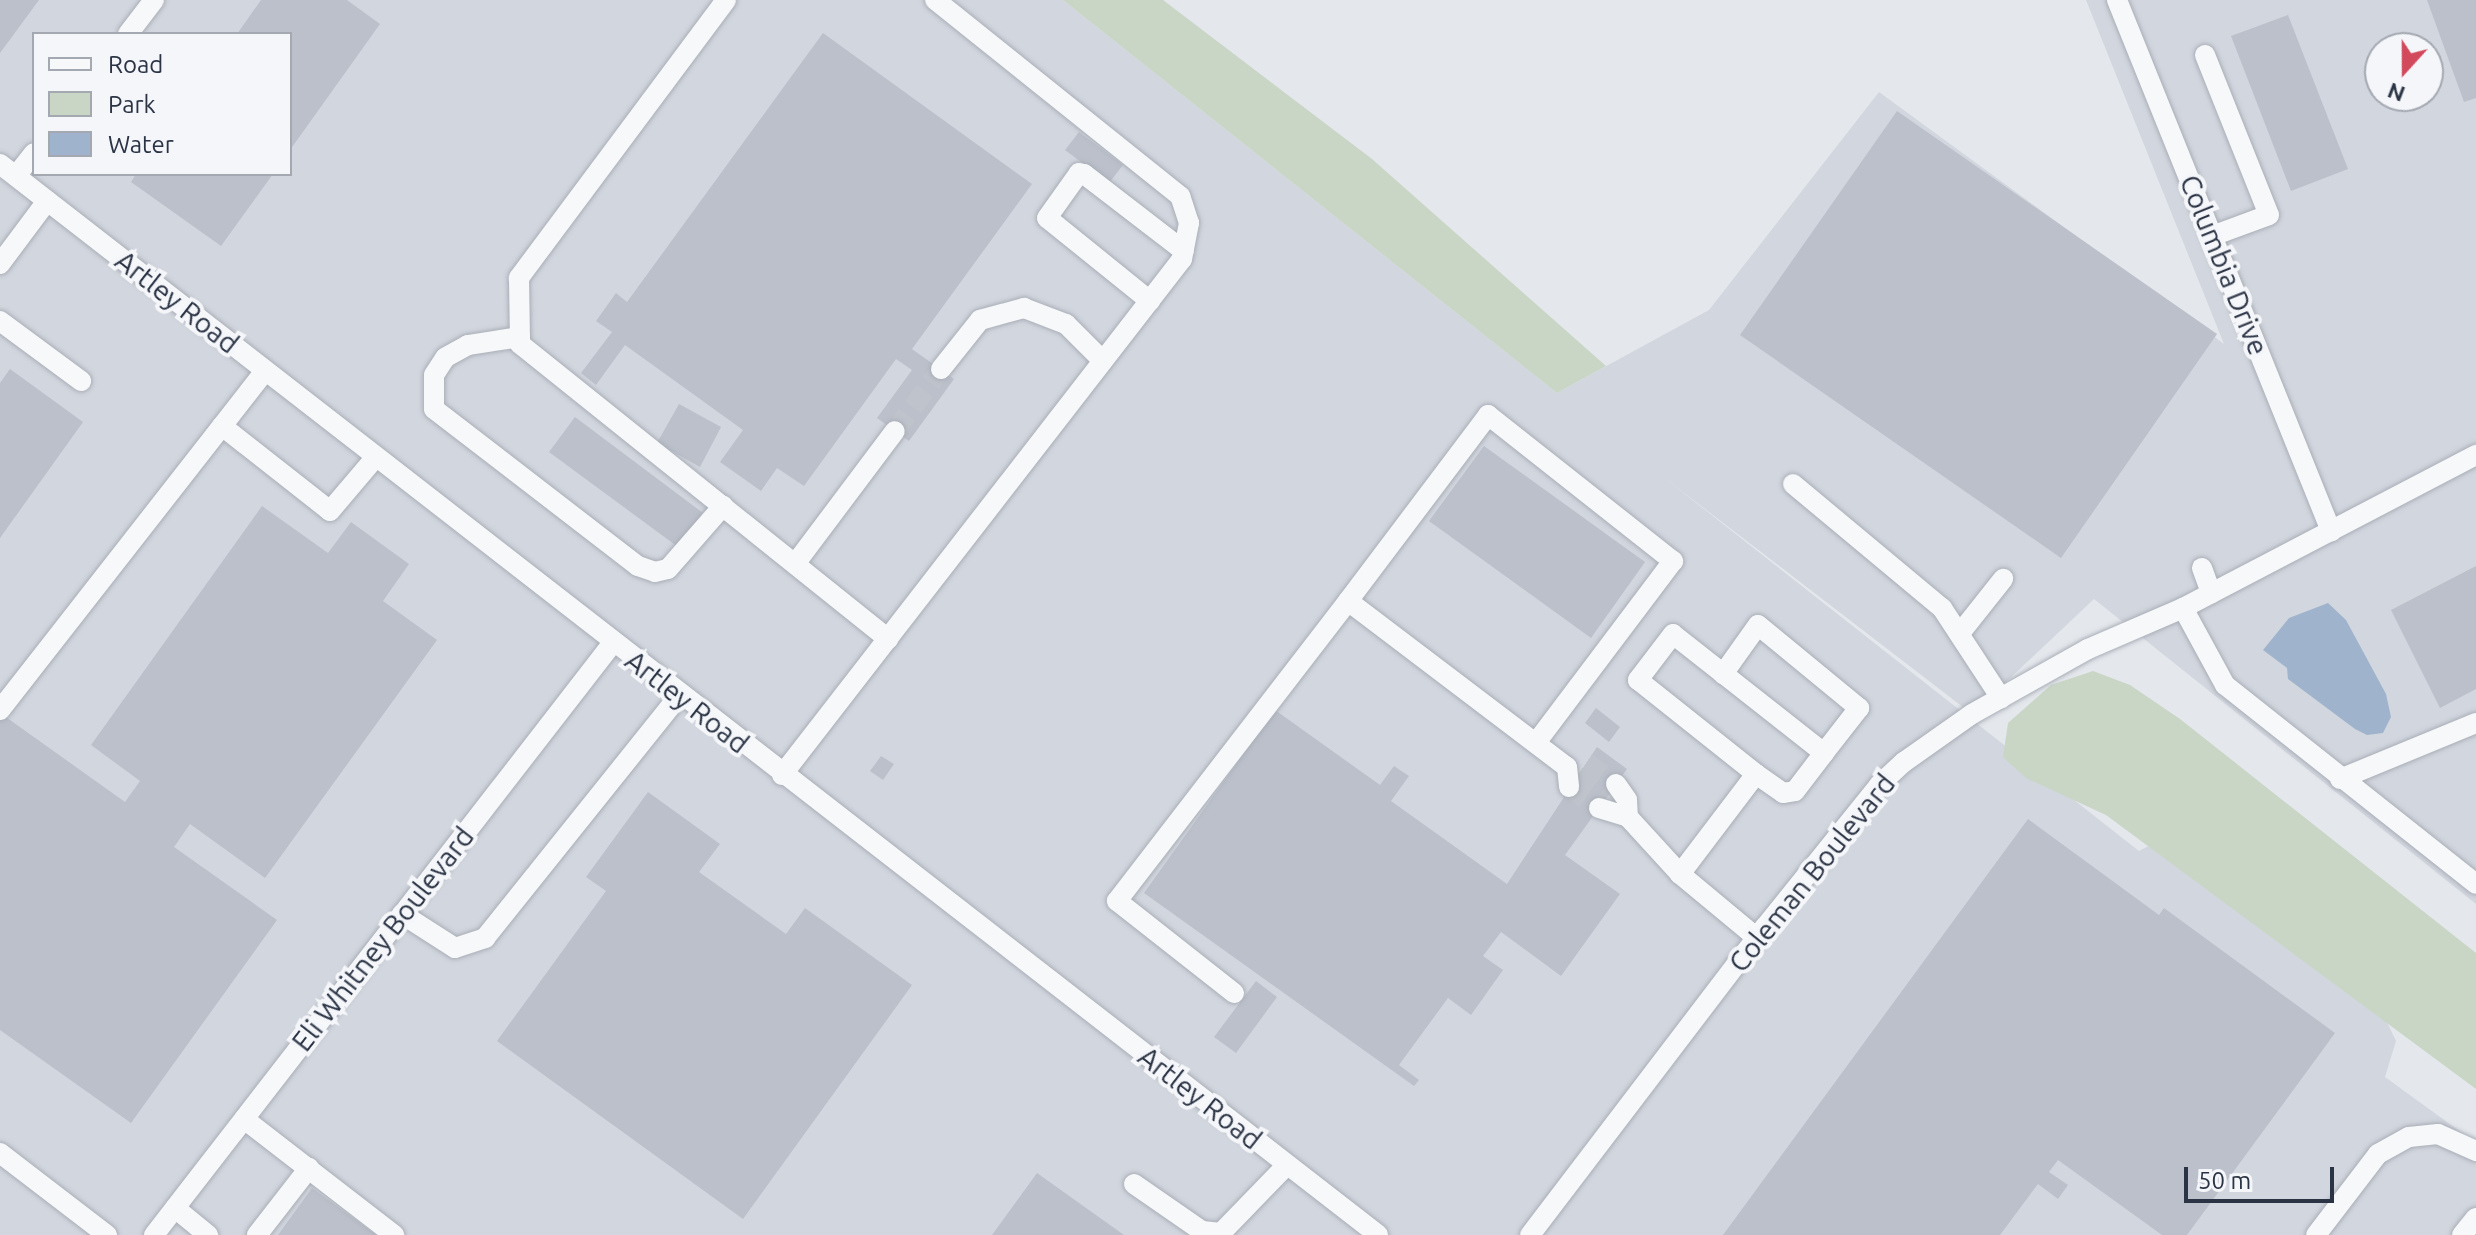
<!DOCTYPE html>
<style>
body{margin:0}
#map{position:relative;width:2476px;height:1235px;overflow:hidden;background:#e4e7ec;font-family:Ubuntu,sans-serif}
div>[style]{position:absolute}
.built>*{inset:0;background:#d2d6de}
.green>*{inset:0;background:#c9d6c5}
.water>*{inset:0;background:#9fb4cc}
.building>*{inset:0;background:#bbc0ca}
.minor-tunnel>*{height:20px;margin-top:-10px;transform-origin:0;background:repeating-linear-gradient(90deg,#bfc3cb 0 20px,transparent 0 30px)}
.roads{filter:drop-shadow(0 0 2px #a9aeb7) drop-shadow(0 0 2px #a9aeb7)}
.minor>*{height:20px;margin:-10px;padding:0 10px;transform-origin:10px;border-radius:10px;background:#f7f8fa}
span{translate:-50% -50%;white-space:nowrap;text-align:center;line-height:1.15;-webkit-text-stroke:8px #f4f6f9;paint-order:stroke}
.street-label{font-size:28px;color:#2b3445}
.legend{position:absolute;left:32px;top:32px;width:260px;height:144px;box-sizing:border-box;background:#f4f6f9;border:2px solid #a4a8b1;margin:0;padding:10px 14px;list-style:none;font-size:24px;color:#2b3445}
.legend li{display:flex;align-items:center;gap:16px;height:40px}
.legend b{width:40px;border:2px solid #a4a8b1}
.north{position:absolute;left:2364px;top:32px;width:80px;height:80px;box-sizing:border-box;background:#f4f6f9;border:2px solid #a4a8b1;border-radius:50%;rotate:201deg;font-size:22px;font-weight:700;line-height:32px;text-align:center;color:#2b3445}
.north::after{content:'';display:block;margin:auto;width:28px;height:36px;background:#d1495b;clip-path:polygon(50% 0,100% 100%,50% 72%,0 100%)}
.scale{position:absolute;left:2184px;top:1167px;width:150px;height:36px;box-sizing:border-box;border:4px solid #2b3445;border-top:0;padding-left:10px;font-size:24px;line-height:28px;white-space:nowrap;color:#2b3445;-webkit-text-stroke:6px #f4f6f9;paint-order:stroke}
</style>
<div id="map">
<div class="built">
<i style="clip-path:polygon(evenodd,0 0,1063px 0,1557px 393px,1709px 310px,1879px 92px,2224px 344px,2086px 0,2476px 0,2476px 904px,2094px 599px,1972px 714px,1662px 476px,2139px 851px,2158px 841px,2377px 1001px,2396px 1041px,2385px 1077px,2476px 1143px,2476px 1235px,0 1235px,0 0,34px 34px,290px 34px,290px 174px,34px 174px,34px 34px,0 0,2380px 48px,2428px 48px,2428px 96px,2380px 96px,2380px 48px)"></i>
</div>
<div class="green">
<i style="clip-path:polygon(1063px 0,1163px 0,1372px 159px,1606px 366px,1557px 393px)"></i>
<i style="clip-path:polygon(2093px 671px,2130px 685px,2180px 719px,2476px 953px,2476px 1089px,2106px 815px,2026px 778px,2003px 757px,2008px 723px,2051px 685px)"></i>
</div>
<div class="water">
<i style="clip-path:polygon(2328px 603px,2346px 620px,2386px 694px,2391px 717px,2383px 733px,2367px 735px,2355px 729px,2288px 679px,2287px 668px,2263px 650px,2289px 618px)"></i>
</div>
<div class="building">
<i style="clip-path:polygon(0 0,39px 0,0 53px)"></i>
<i style="clip-path:polygon(261px 0,347px 0,380px 24px,290px 150px,290px 34px,237px 34px)"></i>
<i style="clip-path:polygon(2427px 0,2476px 0,2476px 98px,2464px 102px)"></i>
<i style="clip-path:polygon(2288px 15px,2348px 169px,2291px 191px,2231px 36px)"></i>
<i style="clip-path:polygon(823px 33px,1032px 184px,912px 349px,954px 379px,909px 441px,877px 418px,912px 370px,896px 359px,804px 486px,777px 468px,761px 491px,720px 462px,743px 430px,625px 345px,596px 385px,581px 373px,612px 332px,596px 321px,616px 293px,627px 302px)"></i>
<i style="clip-path:polygon(1897px 111px,2217px 334px,2061px 558px,1740px 335px)"></i>
<i style="clip-path:polygon(1079px 132px,1123px 165px,1109px 183px,1065px 150px)"></i>
<i style="clip-path:polygon(136px 174px,273px 174px,221px 246px,131px 182px)"></i>
<i style="clip-path:polygon(10px 369px,83px 422px,0 538px,0 383px)"></i>
<i style="clip-path:polygon(679px 404px,721px 427px,700px 467px,657px 443px)"></i>
<i style="clip-path:polygon(575px 417px,703px 513px,678px 547px,549px 452px)"></i>
<i style="clip-path:polygon(1484px 446px,1645px 562px,1591px 638px,1429px 521px)"></i>
<i style="clip-path:polygon(262px 506px,328px 553px,351px 522px,409px 564px,383px 601px,437px 640px,265px 878px,190px 824px,174px 847px,277px 920px,131px 1123px,0 1030px,0 719px,3px 715px,125px 802px,140px 781px,91px 745px)"></i>
<i style="clip-path:polygon(2476px 566px,2476px 689px,2440px 708px,2391px 610px)"></i>
<i style="clip-path:polygon(1596px 708px,1620px 727px,1609px 742px,1585px 723px)"></i>
<i style="clip-path:polygon(1275px 710px,1380px 785px,1394px 766px,1409px 776px,1391px 801px,1507px 884px,1597px 747px,1627px 769px,1565px 855px,1620px 894px,1561px 976px,1501px 932px,1483px 956px,1503px 970px,1471px 1015px,1448px 998px,1399px 1065px,1419px 1080px,1414px 1086px,1144px 893px)"></i>
<i style="clip-path:polygon(881px 756px,894px 764px,883px 780px,870px 771px)"></i>
<i style="clip-path:polygon(648px 792px,720px 844px,699px 872px,786px 934px,805px 908px,912px 985px,743px 1219px,497px 1041px,606px 891px,586px 877px)"></i>
<i style="clip-path:polygon(2028px 819px,2159px 915px,2164px 908px,2335px 1033px,2187px 1235px,2162px 1235px,2058px 1160px,2049px 1172px,2068px 1185px,2058px 1199px,2038px 1184px,2000px 1235px,1723px 1235px)"></i>
<i style="clip-path:polygon(1256px 981px,1277px 997px,1236px 1053px,1214px 1037px)"></i>
<i style="clip-path:polygon(1037px 1173px,1124px 1235px,992px 1235px)"></i>
<i style="clip-path:polygon(312px 1188px,376px 1235px,278px 1235px)"></i>
</div>
<div class="minor-tunnel">
<i style="left:895px;top:431px;width:77px;rotate:-53.4deg"></i>
<i style="left:1586px;top:763px;width:37px;rotate:35deg"></i>
<i style="left:1578px;top:774px;width:37px;rotate:38deg"></i>
<i style="left:1569px;top:787px;width:37px;rotate:35deg"></i>
</div>
<div class="roads">
<div class="minor">
<i style="left:726px;top:0;width:347px;rotate:126.7deg"></i>
<i style="left:519px;top:278px;width:66px;rotate:89.1deg"></i>
<i style="left:520px;top:344px;width:472px;rotate:38.7deg"></i>
<i style="left:2117px;top:0;width:573px;rotate:68.05deg"></i>
<i style="left:128px;top:34px;width:43px;rotate:-52.6deg"></i>
<i style="left:2205px;top:55px;width:172px;rotate:68.2deg"></i>
<i style="left:2269px;top:215px;width:61px;rotate:159.8deg"></i>
<i style="left:0;top:164px;width:1745px;rotate:37.85deg"></i>
<i style="left:16px;top:176px;width:29px;rotate:-52deg"></i>
<i style="left:0;top:264px;width:79px;rotate:-53.3deg"></i>
<i style="left:1150px;top:301px;width:132px;rotate:-141.1deg"></i>
<i style="left:1047px;top:218px;width:55px;rotate:-54.6deg"></i>
<i style="left:1079px;top:173px;width:5px;rotate:11deg"></i>
<i style="left:1084px;top:174px;width:126px;rotate:37.6deg"></i>
<i style="left:0;top:321px;width:101px;rotate:36.5deg"></i>
<i style="left:520px;top:337px;width:53px;rotate:171.3deg"></i>
<i style="left:468px;top:345px;width:26px;rotate:151deg"></i>
<i style="left:445px;top:358px;width:20px;rotate:123deg"></i>
<i style="left:434px;top:375px;width:34px;rotate:90deg"></i>
<i style="left:434px;top:409px;width:257px;rotate:37.6deg"></i>
<i style="left:638px;top:566px;width:18px;rotate:19deg"></i>
<i style="left:655px;top:572px;width:13px;rotate:-13deg"></i>
<i style="left:668px;top:569px;width:84px;rotate:-48.9deg"></i>
<i style="left:941px;top:369px;width:63px;rotate:-51.5deg"></i>
<i style="left:980px;top:320px;width:46px;rotate:-15.3deg"></i>
<i style="left:1024px;top:308px;width:45px;rotate:20.9deg"></i>
<i style="left:1066px;top:324px;width:52px;rotate:45deg"></i>
<i style="left:265px;top:371px;width:70px;rotate:128deg"></i>
<i style="left:222px;top:426px;width:137px;rotate:38.2deg"></i>
<i style="left:330px;top:511px;width:70px;rotate:-49.7deg"></i>
<i style="left:1793px;top:484px;width:194px;rotate:39.8deg"></i>
<i style="left:1942px;top:608px;width:108px;rotate:56.8deg"></i>
<i style="left:795px;top:564px;width:166px;rotate:-53.1deg"></i>
<i style="left:2202px;top:568px;width:27px;rotate:70deg"></i>
<i style="left:1348px;top:601px;width:233px;rotate:-53deg"></i>
<i style="left:1488px;top:415px;width:236px;rotate:38.3deg"></i>
<i style="left:1673px;top:561px;width:228px;rotate:127deg"></i>
<i style="left:2183px;top:608px;width:88px;rotate:61.4deg"></i>
<i style="left:2225px;top:685px;width:320px;rotate:38.4deg"></i>
<i style="left:1961px;top:632px;width:68px;rotate:-51.6deg"></i>
<i style="left:1723px;top:674px;width:60px;rotate:-54.5deg"></i>
<i style="left:1758px;top:625px;width:131px;rotate:39.4deg"></i>
<i style="left:1859px;top:708px;width:57px;rotate:127.9deg"></i>
<i style="left:0;top:710px;width:360px;rotate:-52deg"></i>
<i style="left:1756px;top:774px;width:33px;rotate:35deg"></i>
<i style="left:1783px;top:793px;width:12px;rotate:-9deg"></i>
<i style="left:1795px;top:791px;width:48px;rotate:-52.7deg"></i>
<i style="left:1824px;top:753px;width:192px;rotate:-141.8deg"></i>
<i style="left:1673px;top:634px;width:58px;rotate:127.3deg"></i>
<i style="left:1638px;top:680px;width:151px;rotate:38.5deg"></i>
<i style="left:1756px;top:774px;width:126px;rotate:127.2deg"></i>
<i style="left:1680px;top:874px;width:100px;rotate:39.7deg"></i>
<i style="left:782px;top:775px;width:653px;rotate:-52.22deg"></i>
<i style="left:1182px;top:259px;width:37px;rotate:-79deg"></i>
<i style="left:1189px;top:223px;width:28px;rotate:-108deg"></i>
<i style="left:1180px;top:196px;width:314px;rotate:-141.3deg"></i>
<i style="left:2340px;top:779px;width:147px;rotate:-22.4deg"></i>
<i style="left:1616px;top:784px;width:19px;rotate:55deg"></i>
<i style="left:1627px;top:800px;width:17px;rotate:87deg"></i>
<i style="left:1599px;top:808px;width:30px;rotate:17deg"></i>
<i style="left:1628px;top:817px;width:77px;rotate:47.6deg"></i>
<i style="left:402px;top:914px;width:63px;rotate:32.7deg"></i>
<i style="left:455px;top:948px;width:32px;rotate:-18deg"></i>
<i style="left:485px;top:938px;width:310px;rotate:-51.3deg"></i>
<i style="left:1234px;top:993px;width:149px;rotate:-141.8deg"></i>
<i style="left:1117px;top:901px;width:379px;rotate:-52.4deg"></i>
<i style="left:1348px;top:601px;width:275px;rotate:37.2deg"></i>
<i style="left:1567px;top:767px;width:20px;rotate:84deg"></i>
<i style="left:244px;top:1119px;width:190px;rotate:37.7deg"></i>
<i style="left:0;top:1153px;width:135px;rotate:37.5deg"></i>
<i style="left:1134px;top:1184px;width:83px;rotate:34.7deg"></i>
<i style="left:1202px;top:1231px;width:19px;rotate:6deg"></i>
<i style="left:1221px;top:1233px;width:95px;rotate:-45.9deg"></i>
<i style="left:175px;top:1208px;width:43px;rotate:39.3deg"></i>
<i style="left:154px;top:1235px;width:748px;rotate:-52.23deg"></i>
<i style="left:257px;top:1235px;width:85px;rotate:-52.2deg"></i>
<i style="left:1530px;top:1235px;width:387px;rotate:-52.7deg"></i>
<i style="left:1765px;top:927px;width:182px;rotate:-51.2deg"></i>
<i style="left:1879px;top:785px;width:34px;rotate:-43deg"></i>
<i style="left:1904px;top:762px;width:83px;rotate:-35.2deg"></i>
<i style="left:1972px;top:714px;width:133px;rotate:-29.3deg"></i>
<i style="left:2088px;top:649px;width:103px;rotate:-23.3deg"></i>
<i style="left:2183px;top:608px;width:331px;rotate:-27.6deg"></i>
<i style="left:2316px;top:1235px;width:102px;rotate:-52.6deg"></i>
<i style="left:2378px;top:1154px;width:35px;rotate:-29deg"></i>
<i style="left:2409px;top:1137px;width:29px;rotate:-6deg"></i>
<i style="left:2438px;top:1134px;width:42px;rotate:24.1deg"></i>
<i style="left:2462px;top:1235px;width:22px;rotate:-51deg"></i>
</div>
</div>
<div class="street-label">
<span style="left:2224px;top:265px;rotate:68deg">Columbia Drive</span>
<span style="left:177px;top:302px;rotate:38deg">Artley Road</span>
<span style="left:687px;top:702px;rotate:38deg">Artley Road</span>
<span style="left:1812px;top:873px;rotate:-51deg">Coleman Boulevard</span>
<span style="left:383px;top:939px;rotate:-52deg">Eli Whitney Boulevard</span>
<span style="left:1200px;top:1098px;rotate:38deg">Artley Road</span>
</div>
<ul class="legend">
<li><b style="height:10px;background:#f7f8fa"></b>Road</li>
<li><b style="height:22px;background:#c9d6c5"></b>Park</li>
<li><b style="height:22px;background:#9fb4cc"></b>Water</li>
</ul>
<div class="north">N</div>
<div class="scale">50 m</div>
</div>
